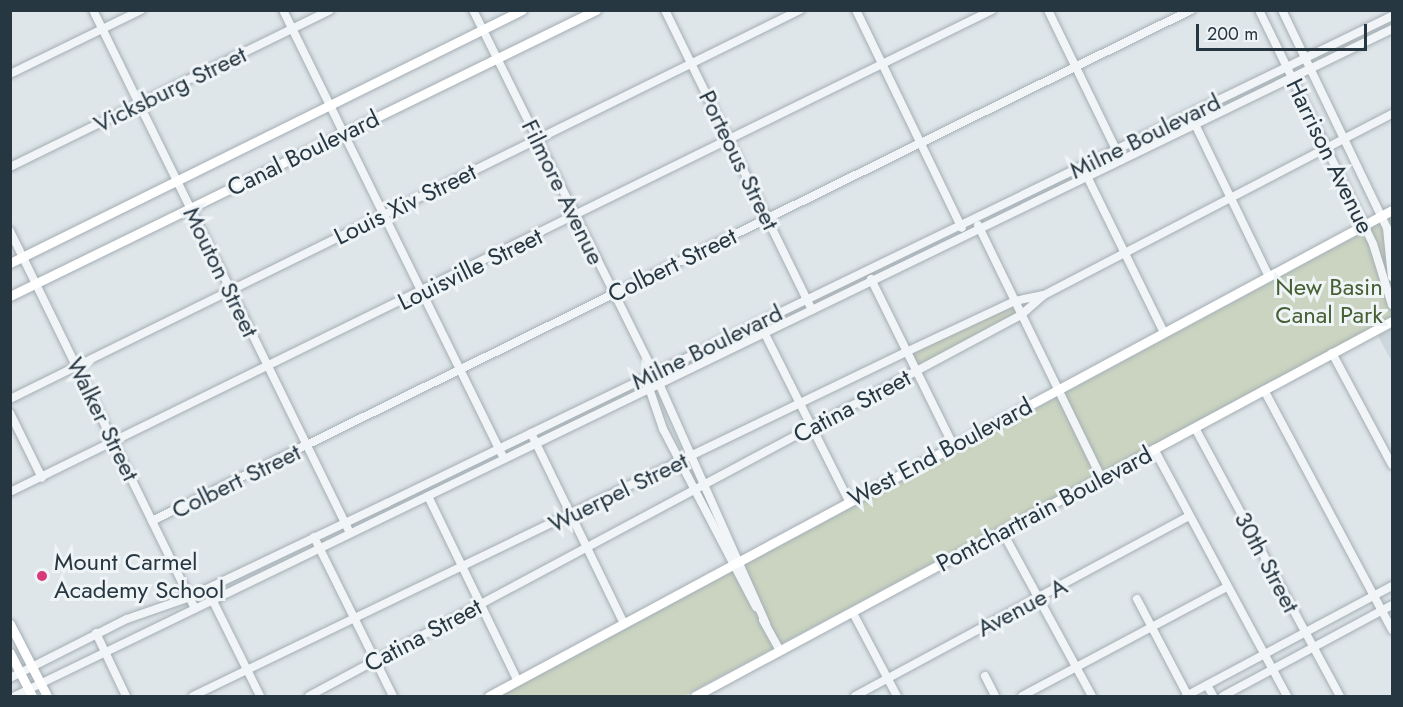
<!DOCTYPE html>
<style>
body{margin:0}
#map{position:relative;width:1403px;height:707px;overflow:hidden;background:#dfe6ea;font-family:Jost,sans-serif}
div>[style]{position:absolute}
.built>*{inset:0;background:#cdd6dc}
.green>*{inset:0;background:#cad4c0}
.roads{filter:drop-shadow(0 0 2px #a4aeb4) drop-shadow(0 0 2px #a4aeb4)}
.minor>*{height:8px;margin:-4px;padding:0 4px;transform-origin:4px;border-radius:4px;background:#f2f5f7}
.major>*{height:9px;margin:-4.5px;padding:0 4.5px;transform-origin:4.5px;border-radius:4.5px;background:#fff}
.dots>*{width:16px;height:16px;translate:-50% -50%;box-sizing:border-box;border:3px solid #eff4f7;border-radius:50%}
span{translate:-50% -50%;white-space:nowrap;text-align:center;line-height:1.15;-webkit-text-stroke:6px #eff4f7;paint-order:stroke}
.street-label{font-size:24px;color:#273742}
.park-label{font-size:24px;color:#465f33}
.poi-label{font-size:24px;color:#273742}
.left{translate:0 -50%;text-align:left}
.frame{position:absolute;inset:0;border:12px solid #273742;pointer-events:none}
.scale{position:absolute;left:1196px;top:24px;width:171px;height:27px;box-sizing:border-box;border:3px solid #273742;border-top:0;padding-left:8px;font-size:18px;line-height:21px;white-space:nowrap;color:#273742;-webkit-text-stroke:4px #eff4f7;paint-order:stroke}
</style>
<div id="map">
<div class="built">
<i style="clip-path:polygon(1392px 328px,1392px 362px,1378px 336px)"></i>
</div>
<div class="green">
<i style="clip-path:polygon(1392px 217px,1392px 317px,684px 696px,501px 696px)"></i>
<i style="clip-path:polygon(1011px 306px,1016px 313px,918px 367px,911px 354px)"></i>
</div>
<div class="roads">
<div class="minor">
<i style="left:93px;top:10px;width:583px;rotate:63.83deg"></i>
<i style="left:283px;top:10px;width:500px;rotate:63.79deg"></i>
<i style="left:473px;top:10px;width:412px;rotate:63.5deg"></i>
<i style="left:657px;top:379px;width:268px;rotate:66deg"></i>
<i style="left:665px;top:10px;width:334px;rotate:63.9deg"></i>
<i style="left:856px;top:10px;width:242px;rotate:64.1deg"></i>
<i style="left:1048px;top:10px;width:167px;rotate:64deg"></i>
<i style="left:1259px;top:10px;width:260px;rotate:64deg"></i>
<i style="left:1373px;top:244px;width:64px;rotate:72.7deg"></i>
<i style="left:1282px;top:10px;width:242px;rotate:64.3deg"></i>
<i style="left:1387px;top:228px;width:49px;rotate:84.2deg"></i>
<i style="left:10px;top:74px;width:146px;rotate:-26deg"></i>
<i style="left:1190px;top:114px;width:181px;rotate:64.1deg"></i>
<i style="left:1082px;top:166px;width:186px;rotate:63.8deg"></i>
<i style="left:10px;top:167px;width:356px;rotate:-26.1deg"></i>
<i style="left:978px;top:225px;width:280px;rotate:64deg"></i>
<i style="left:10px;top:231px;width:420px;rotate:63.9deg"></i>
<i style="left:871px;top:279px;width:187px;rotate:63.7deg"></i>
<i style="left:762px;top:328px;width:194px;rotate:63.3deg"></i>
<i style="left:1332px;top:353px;width:127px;rotate:61.8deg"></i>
<i style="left:651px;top:374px;width:9px;rotate:117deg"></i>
<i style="left:647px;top:382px;width:50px;rotate:71.2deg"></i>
<i style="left:663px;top:429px;width:201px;rotate:62.4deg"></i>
<i style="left:1264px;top:390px;width:272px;rotate:61.9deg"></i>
<i style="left:10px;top:399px;width:881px;rotate:-26.22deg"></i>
<i style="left:10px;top:413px;width:72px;rotate:63.8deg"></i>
<i style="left:1195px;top:428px;width:305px;rotate:61.6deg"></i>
<i style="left:531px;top:433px;width:212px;rotate:64deg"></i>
<i style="left:1154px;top:449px;width:281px;rotate:61.7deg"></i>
<i style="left:10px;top:492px;width:1094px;rotate:-26.14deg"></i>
<i style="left:428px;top:496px;width:206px;rotate:64.1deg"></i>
<i style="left:152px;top:521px;width:1158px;rotate:-26.19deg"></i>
<i style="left:1002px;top:531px;width:188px;rotate:61.4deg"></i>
<i style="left:314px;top:537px;width:178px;rotate:63.6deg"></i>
<i style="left:207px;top:589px;width:119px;rotate:63.6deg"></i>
<i style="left:1137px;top:599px;width:110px;rotate:62.3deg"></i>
<i style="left:853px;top:613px;width:94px;rotate:62.1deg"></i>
<i style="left:763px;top:620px;width:35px;rotate:61deg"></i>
<i style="left:96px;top:633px;width:70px;rotate:64.5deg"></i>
<i style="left:985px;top:676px;width:22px;rotate:63deg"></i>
<i style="left:10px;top:678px;width:131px;rotate:-26.8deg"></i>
<i style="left:127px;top:619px;width:67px;rotate:-19.2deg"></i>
<i style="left:190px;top:597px;width:218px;rotate:-25.5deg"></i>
<i style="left:387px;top:503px;width:1117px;rotate:-25.85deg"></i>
<i style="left:1207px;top:685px;width:13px;rotate:61deg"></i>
<i style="left:15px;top:696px;width:1530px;rotate:-25.84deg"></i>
<i style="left:193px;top:696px;width:792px;rotate:-25.76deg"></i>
<i style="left:906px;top:352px;width:120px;rotate:-25.1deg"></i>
<i style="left:1015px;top:301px;width:29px;rotate:-12deg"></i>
<i style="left:309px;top:696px;width:808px;rotate:-28.15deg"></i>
<i style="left:1021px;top:315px;width:30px;rotate:-41deg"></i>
<i style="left:1044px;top:295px;width:392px;rotate:-27.5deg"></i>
<i style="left:855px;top:696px;width:379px;rotate:-28.3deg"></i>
<i style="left:1022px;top:696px;width:232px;rotate:-28deg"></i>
<i style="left:1186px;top:696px;width:234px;rotate:-28.1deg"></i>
<i style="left:1223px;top:696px;width:192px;rotate:-28.3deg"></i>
</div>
<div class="major">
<i style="left:10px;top:263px;width:571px;rotate:-26.3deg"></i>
<i style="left:10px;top:296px;width:652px;rotate:-26.01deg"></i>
<i style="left:10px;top:624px;width:81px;rotate:62.8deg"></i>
<i style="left:10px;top:653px;width:48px;rotate:62.9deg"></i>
<i style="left:489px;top:696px;width:1025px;rotate:-28.29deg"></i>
<i style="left:695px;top:696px;width:791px;rotate:-28.28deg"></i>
</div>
</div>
<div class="dots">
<i style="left:42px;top:576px;background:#d83a79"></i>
</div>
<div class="street-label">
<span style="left:170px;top:89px;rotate:-26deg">Vicksburg Street</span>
<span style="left:1145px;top:136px;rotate:-26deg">Milne Boulevard</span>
<span style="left:303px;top:153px;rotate:-26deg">Canal Boulevard</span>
<span style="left:1330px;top:156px;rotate:64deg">Harrison Avenue</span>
<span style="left:739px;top:160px;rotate:64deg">Porteous Street</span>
<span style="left:563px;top:192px;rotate:64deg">Filmore Avenue</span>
<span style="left:405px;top:204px;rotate:-26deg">Louis Xiv Street</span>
<span style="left:672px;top:265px;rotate:-26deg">Colbert Street</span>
<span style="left:470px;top:269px;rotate:-26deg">Louisville Street</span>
<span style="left:221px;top:272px;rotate:64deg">Mouton Street</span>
<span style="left:707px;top:347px;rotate:-26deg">Milne Boulevard</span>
<span style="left:852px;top:406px;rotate:-28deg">Catina Street</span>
<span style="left:103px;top:419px;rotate:64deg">Walker Street</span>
<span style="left:940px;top:452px;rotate:-28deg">West End Boulevard</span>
<span style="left:236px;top:481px;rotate:-26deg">Colbert Street</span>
<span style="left:618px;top:492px;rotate:-26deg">Wuerpel Street</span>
<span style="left:1044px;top:509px;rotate:-28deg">Pontchartrain Boulevard</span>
<span style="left:1267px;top:562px;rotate:62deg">30th Street</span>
<span style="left:1022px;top:607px;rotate:-28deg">Avenue A</span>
<span style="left:423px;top:635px;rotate:-28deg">Catina Street</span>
</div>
<div class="park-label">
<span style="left:1329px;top:301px">New Basin<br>Canal Park</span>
</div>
<div class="poi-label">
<span class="left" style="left:54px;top:576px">Mount Carmel<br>Academy School</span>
</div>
<div class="frame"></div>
<div class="scale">200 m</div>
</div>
